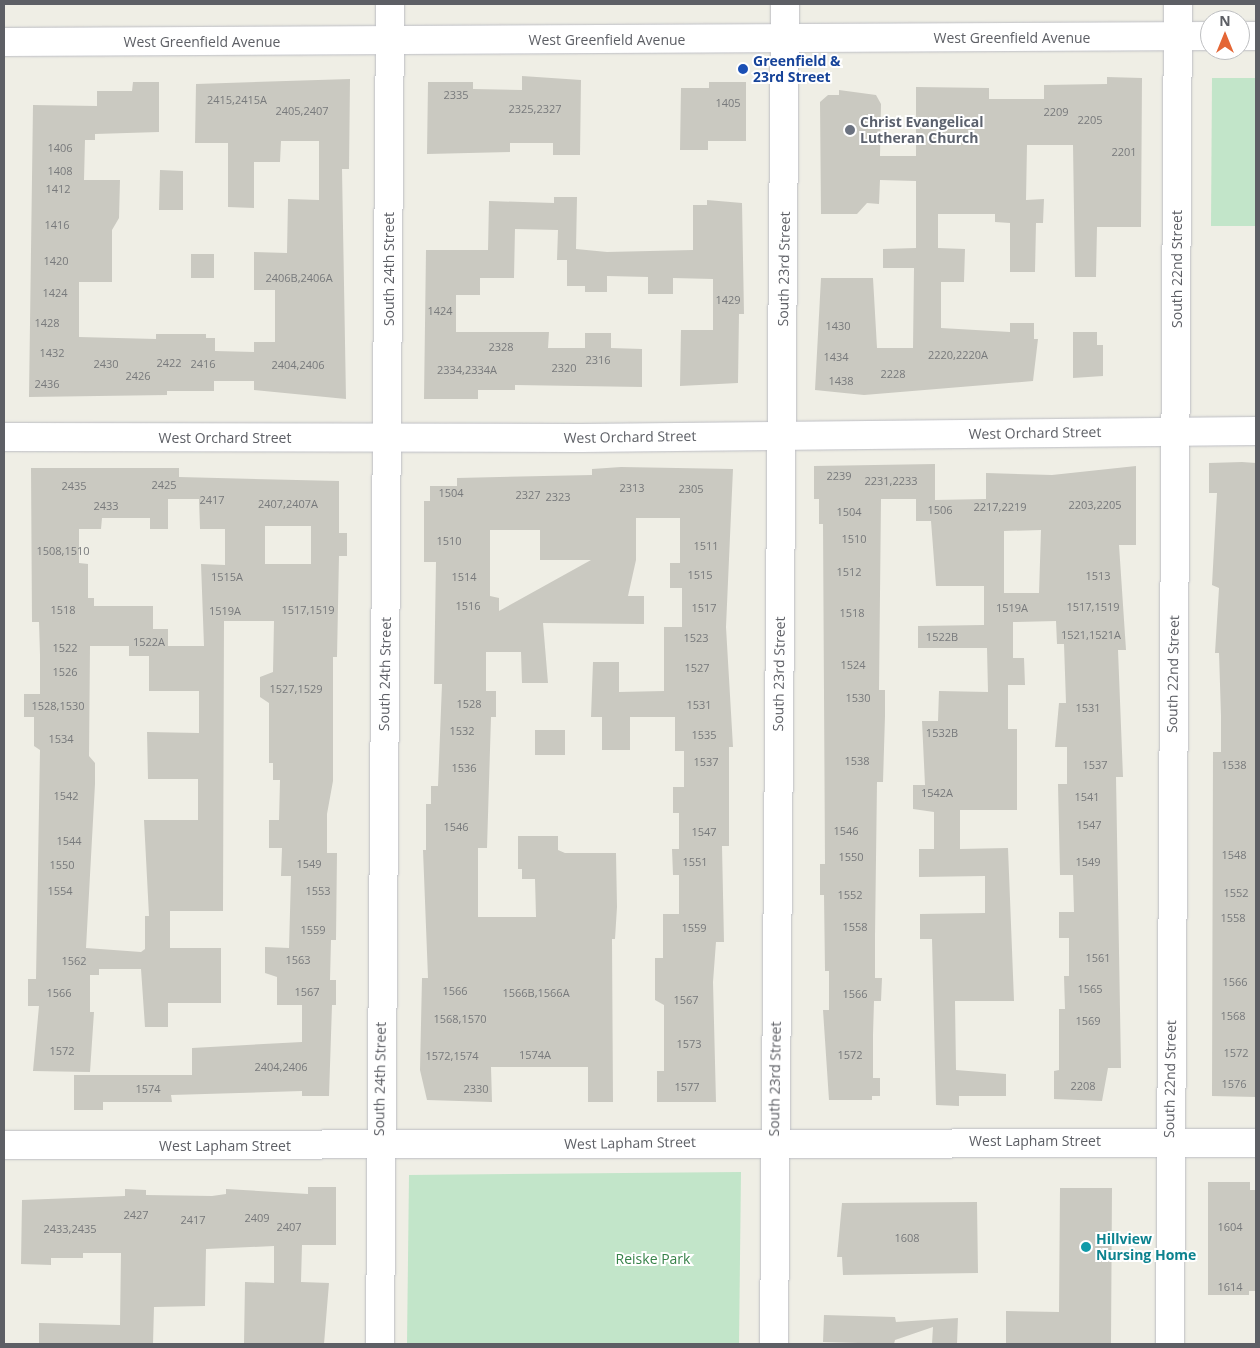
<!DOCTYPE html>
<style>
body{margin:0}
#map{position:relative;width:1260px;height:1348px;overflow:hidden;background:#efeee5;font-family:"Open Sans",sans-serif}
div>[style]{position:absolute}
.green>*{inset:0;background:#c2e5c9}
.building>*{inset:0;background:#cac9c1}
.roads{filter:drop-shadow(0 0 1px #bcbdc3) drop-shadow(0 0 1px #bcbdc3)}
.street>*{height:28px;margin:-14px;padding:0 14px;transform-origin:14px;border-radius:14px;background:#fff}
.secondary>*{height:28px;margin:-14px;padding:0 14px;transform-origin:14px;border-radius:14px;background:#fff}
.dots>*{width:14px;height:14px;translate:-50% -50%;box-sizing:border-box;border:2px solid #fff;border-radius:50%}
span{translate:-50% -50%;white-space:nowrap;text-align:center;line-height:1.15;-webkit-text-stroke:4px #fff;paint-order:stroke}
.number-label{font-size:11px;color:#787a7c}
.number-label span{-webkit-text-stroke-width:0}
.street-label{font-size:14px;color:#5d5f65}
.transit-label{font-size:14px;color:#164399;font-weight:700}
.left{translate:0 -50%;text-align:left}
.worship-label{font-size:14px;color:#5b616d;font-weight:700}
.culture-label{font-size:14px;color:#0d838f;font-weight:700}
.park-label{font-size:14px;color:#378249}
.frame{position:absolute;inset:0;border:5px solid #5d5f65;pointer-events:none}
.north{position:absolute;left:1200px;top:10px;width:50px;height:50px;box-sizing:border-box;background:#fff;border:1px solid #bebfc1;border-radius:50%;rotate:0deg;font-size:14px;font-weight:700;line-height:20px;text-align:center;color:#5d5f65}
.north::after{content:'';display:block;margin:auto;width:18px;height:22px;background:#e46635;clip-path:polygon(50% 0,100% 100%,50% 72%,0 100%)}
</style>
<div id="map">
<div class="green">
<i style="clip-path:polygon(1212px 78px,1256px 78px,1256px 226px,1211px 226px)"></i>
<i style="clip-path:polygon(741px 1172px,739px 1344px,407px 1344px,409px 1175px)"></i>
</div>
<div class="building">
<i style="clip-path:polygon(522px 76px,581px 80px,580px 155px,553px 155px,553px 143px,510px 143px,510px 152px,427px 154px,428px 82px,473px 82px,473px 89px,522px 90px)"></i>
<i style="clip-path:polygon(1107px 77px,1142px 78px,1141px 227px,1097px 227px,1096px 277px,1075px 277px,1073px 145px,1027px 145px,1026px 200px,1044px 199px,1043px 223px,1036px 223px,1035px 272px,1010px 272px,1010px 223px,995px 222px,995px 214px,938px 214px,938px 248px,965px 249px,964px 282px,941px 282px,941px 328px,1010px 332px,1010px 323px,1034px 323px,1034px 339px,1038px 339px,1033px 381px,864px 395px,815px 390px,821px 278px,873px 278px,877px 348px,913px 348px,914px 268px,883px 268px,883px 249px,916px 248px,916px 181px,880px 180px,879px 204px,867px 203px,857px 214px,821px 214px,820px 102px,828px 95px,839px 95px,839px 90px,876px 95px,881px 104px,880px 156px,916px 156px,916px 87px,989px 88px,989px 99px,1044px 99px,1044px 85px,1107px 84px)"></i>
<i style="clip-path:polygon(350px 79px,349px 169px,342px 169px,346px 399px,254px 390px,254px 381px,214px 381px,214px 391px,167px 391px,167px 395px,29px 397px,33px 105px,97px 106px,97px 91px,132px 91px,133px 82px,159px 82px,159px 132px,95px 134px,95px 140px,85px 140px,84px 180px,120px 180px,119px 218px,112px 230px,112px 282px,79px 282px,79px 337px,156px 339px,156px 334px,206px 334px,206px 338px,215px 338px,215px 351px,254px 352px,254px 342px,275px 342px,275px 290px,254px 290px,254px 252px,287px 253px,288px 199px,319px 200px,319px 141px,281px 141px,280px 162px,254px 162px,254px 208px,228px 207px,228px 143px,195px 143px,196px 84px)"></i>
<i style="clip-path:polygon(709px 82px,746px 82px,746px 141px,708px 141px,708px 150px,680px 150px,681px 88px,709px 88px)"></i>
<i style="clip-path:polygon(160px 170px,183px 171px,183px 210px,159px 210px)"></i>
<i style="clip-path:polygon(554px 197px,577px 197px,576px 249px,607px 252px,693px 250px,693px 205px,707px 205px,707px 200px,742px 203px,744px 314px,739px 314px,738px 383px,680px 386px,681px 330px,713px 330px,713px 279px,673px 278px,673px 294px,648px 294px,648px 277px,607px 276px,607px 292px,585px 292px,585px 286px,567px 286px,567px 260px,557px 260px,558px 230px,515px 229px,514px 278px,480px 278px,480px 295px,456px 295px,456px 332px,549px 332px,548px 348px,585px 348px,585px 333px,611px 333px,611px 348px,642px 349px,642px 387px,515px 385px,515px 390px,478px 390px,478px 399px,424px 399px,426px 250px,488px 250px,489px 201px,554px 203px)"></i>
<i style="clip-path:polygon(191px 254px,214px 254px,214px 278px,191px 278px)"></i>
<i style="clip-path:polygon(1073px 332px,1097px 332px,1097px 345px,1103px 345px,1103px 376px,1073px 378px)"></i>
<i style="clip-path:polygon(1242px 462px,1256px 463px,1256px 1097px,1212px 1096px,1213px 752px,1221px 752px,1221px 716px,1219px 653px,1215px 653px,1219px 588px,1212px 585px,1217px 493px,1209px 493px,1209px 463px)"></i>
<i style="clip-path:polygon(evenodd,935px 464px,935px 500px,986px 499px,986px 473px,1052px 475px,1136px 466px,1136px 545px,1119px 545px,1126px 650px,1118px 650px,1123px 777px,1116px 777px,1121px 1068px,1108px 1068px,1102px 1101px,1054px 1099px,1054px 1071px,1059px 1070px,1059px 1009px,1065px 1009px,1064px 976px,1069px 976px,1069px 938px,1059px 938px,1059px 912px,1074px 912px,1073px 875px,1060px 875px,1058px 784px,1067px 784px,1067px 747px,1055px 747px,1059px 703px,1066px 703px,1064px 644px,1057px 644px,1056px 621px,1013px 622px,1013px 658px,1024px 658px,1025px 685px,1008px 685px,1008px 729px,1017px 729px,1017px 810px,960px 810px,960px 849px,1008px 848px,1014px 1001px,955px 1001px,956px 1070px,1006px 1074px,1006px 1096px,959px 1096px,959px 1106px,936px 1105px,932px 939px,920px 939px,920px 914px,985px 913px,985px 876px,919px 877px,919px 849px,934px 849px,934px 812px,913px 809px,913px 785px,925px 785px,922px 721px,938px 721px,939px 691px,988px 692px,987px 648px,918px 648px,918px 626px,984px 625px,984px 586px,936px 586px,931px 521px,916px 521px,916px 499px,881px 499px,879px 690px,885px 690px,885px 716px,883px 782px,877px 782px,875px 936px,875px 978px,882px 978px,881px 1001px,874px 1001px,873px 1035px,873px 1078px,880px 1078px,880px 1096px,872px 1096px,872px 1100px,829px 1100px,823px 1010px,829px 1010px,829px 971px,825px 971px,824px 895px,820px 895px,820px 864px,825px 864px,823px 524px,819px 524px,819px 499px,814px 499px,814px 466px,935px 464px,1041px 530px,1039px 593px,1004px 593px,1004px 531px,1041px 530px)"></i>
<i style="clip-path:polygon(evenodd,621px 467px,733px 469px,726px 627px,733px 747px,729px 747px,729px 846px,722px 846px,724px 942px,716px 942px,713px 982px,716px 1102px,657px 1102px,657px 1071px,664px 1071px,664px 1005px,655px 1000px,655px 958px,663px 958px,663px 914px,679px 914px,679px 875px,673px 875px,672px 849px,679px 849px,679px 813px,673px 813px,673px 787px,684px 787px,684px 751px,675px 751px,675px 717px,630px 717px,630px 750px,602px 750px,602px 717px,591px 717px,593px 662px,619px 662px,619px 692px,664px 691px,664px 627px,682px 627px,682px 588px,670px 588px,670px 563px,680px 563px,680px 518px,636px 518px,636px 560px,628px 596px,644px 596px,644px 624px,543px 623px,548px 683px,522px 683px,521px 652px,486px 652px,486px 691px,496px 691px,496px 717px,491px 717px,487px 848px,478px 848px,478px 917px,536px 917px,535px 879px,522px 879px,522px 869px,518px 869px,518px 836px,558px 836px,558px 850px,565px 853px,616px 853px,617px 907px,615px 939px,612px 939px,613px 1102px,588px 1102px,588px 1067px,491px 1067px,492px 1102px,427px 1100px,420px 1070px,422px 978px,428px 978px,423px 850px,426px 850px,426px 804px,431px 804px,431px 786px,438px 786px,442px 684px,434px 684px,436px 562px,424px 562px,424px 501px,430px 501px,430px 486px,457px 486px,457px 478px,592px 475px,592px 469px,621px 467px,490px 530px,540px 530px,540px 560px,591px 560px,499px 611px,499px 598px,490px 596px,490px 530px)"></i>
<i style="clip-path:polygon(evenodd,31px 468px,179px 468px,179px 477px,339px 481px,339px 533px,347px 533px,347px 556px,339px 556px,337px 657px,333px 657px,333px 781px,327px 814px,327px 853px,337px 853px,336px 940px,331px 940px,330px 980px,336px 980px,336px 1005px,332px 1005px,329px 1096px,302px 1096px,302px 1091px,171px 1095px,172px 1102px,103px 1102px,103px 1110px,74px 1110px,74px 1075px,192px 1075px,192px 1048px,302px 1042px,302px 1005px,277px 1005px,277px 977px,265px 973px,265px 947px,289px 948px,291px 876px,281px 876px,282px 848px,269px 848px,269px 820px,279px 820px,280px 780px,273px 780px,273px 763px,269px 763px,269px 703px,260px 697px,260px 677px,273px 672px,274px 621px,224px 621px,223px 911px,170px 911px,170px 948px,221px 948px,221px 1003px,168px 1003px,168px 1027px,145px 1027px,141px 969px,99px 969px,99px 975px,90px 975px,90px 1012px,94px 1012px,90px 1072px,33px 1071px,39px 1006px,28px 1006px,28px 979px,36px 979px,40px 750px,34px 746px,34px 717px,24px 717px,24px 694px,40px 694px,40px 655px,39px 622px,32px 622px,31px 468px,168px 499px,199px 499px,200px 529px,225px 529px,225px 565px,201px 564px,204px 646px,168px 646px,168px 629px,153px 629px,153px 606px,94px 606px,94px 598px,88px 598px,88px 564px,79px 563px,79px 529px,101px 529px,102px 518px,150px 518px,150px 529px,168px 529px,168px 499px,31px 468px,265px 526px,311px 526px,311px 564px,265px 564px,265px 526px,31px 468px,90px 646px,129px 646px,129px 656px,149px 656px,149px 691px,199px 691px,199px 733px,147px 732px,148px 779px,198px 779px,198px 820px,144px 820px,149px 916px,145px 916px,145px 949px,141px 952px,86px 948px,95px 784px,95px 763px,89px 756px,90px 646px)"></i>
<i style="clip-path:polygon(535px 730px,565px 730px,565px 755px,535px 755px)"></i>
<i style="clip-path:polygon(1208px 1182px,1250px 1182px,1250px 1190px,1256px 1190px,1256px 1291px,1249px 1291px,1249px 1295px,1208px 1295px)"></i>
<i style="clip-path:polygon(308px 1187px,336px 1187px,336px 1245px,302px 1245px,301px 1282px,329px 1283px,324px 1344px,244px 1344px,245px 1282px,274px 1283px,274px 1246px,206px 1249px,205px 1306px,154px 1307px,153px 1344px,39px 1344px,39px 1323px,120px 1325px,121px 1253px,83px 1253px,83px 1258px,51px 1258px,51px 1265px,21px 1264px,22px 1200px,125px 1196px,125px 1189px,146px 1190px,146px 1195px,212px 1196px,226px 1194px,226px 1189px,308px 1194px)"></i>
<i style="clip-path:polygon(1060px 1188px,1112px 1188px,1111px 1344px,1006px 1344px,1006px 1311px,1059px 1312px)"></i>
<i style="clip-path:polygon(977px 1202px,978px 1273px,843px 1275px,842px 1257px,837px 1257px,842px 1203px)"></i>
<i style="clip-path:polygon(824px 1315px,895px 1317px,896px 1322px,958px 1318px,957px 1344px,932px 1344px,933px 1327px,895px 1340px,894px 1344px,823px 1342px)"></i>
</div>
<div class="roads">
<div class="street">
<i style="left:4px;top:437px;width:577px;rotate:0.1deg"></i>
<i style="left:581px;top:438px;width:675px;rotate:-0.59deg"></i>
<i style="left:4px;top:1145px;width:1252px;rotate:-0.09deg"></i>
<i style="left:380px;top:1344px;width:1340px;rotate:-89.57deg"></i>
<i style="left:774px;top:1344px;width:1340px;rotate:-89.53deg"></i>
<i style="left:1170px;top:1344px;width:1340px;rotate:-89.66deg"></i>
</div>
<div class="secondary">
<i style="left:1240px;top:36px;width:16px"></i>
<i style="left:4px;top:42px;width:1206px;rotate:-0.29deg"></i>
</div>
</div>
<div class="dots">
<i style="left:743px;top:69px;background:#1a4fb4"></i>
<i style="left:850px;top:130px;background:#6b7280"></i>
<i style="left:1086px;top:1247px;background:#0f9aa8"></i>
</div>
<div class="number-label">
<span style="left:456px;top:95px">2335</span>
<span style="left:237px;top:100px">2415,2415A</span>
<span style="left:728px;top:103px">1405</span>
<span style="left:535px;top:109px">2325,2327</span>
<span style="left:302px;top:111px">2405,2407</span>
<span style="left:1056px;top:112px">2209</span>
<span style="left:1090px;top:120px">2205</span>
<span style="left:60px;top:148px">1406</span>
<span style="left:1124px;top:152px">2201</span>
<span style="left:60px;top:171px">1408</span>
<span style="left:58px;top:189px">1412</span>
<span style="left:57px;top:225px">1416</span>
<span style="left:56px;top:261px">1420</span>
<span style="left:299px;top:278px">2406B,2406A</span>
<span style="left:55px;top:293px">1424</span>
<span style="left:728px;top:300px">1429</span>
<span style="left:440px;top:311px">1424</span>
<span style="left:47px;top:323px">1428</span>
<span style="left:838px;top:326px">1430</span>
<span style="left:501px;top:347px">2328</span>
<span style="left:52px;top:353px">1432</span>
<span style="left:958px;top:355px">2220,2220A</span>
<span style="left:836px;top:357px">1434</span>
<span style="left:598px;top:360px">2316</span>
<span style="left:169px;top:363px">2422</span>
<span style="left:106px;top:364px">2430</span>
<span style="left:203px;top:364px">2416</span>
<span style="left:298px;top:365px">2404,2406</span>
<span style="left:564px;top:368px">2320</span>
<span style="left:467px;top:370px">2334,2334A</span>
<span style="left:893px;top:374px">2228</span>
<span style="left:138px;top:376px">2426</span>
<span style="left:841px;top:381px">1438</span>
<span style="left:47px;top:384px">2436</span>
<span style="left:839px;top:476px">2239</span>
<span style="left:891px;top:481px">2231,2233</span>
<span style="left:164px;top:485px">2425</span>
<span style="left:74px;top:486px">2435</span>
<span style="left:632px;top:488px">2313</span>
<span style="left:691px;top:489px">2305</span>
<span style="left:451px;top:493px">1504</span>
<span style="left:528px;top:495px">2327</span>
<span style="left:558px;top:497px">2323</span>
<span style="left:212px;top:500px">2417</span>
<span style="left:288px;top:504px">2407,2407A</span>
<span style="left:1095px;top:505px">2203,2205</span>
<span style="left:106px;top:506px">2433</span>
<span style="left:1000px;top:507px">2217,2219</span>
<span style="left:940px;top:510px">1506</span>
<span style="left:849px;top:512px">1504</span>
<span style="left:854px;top:539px">1510</span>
<span style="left:449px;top:541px">1510</span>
<span style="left:706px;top:546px">1511</span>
<span style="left:63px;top:551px">1508,1510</span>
<span style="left:849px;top:572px">1512</span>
<span style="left:700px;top:575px">1515</span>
<span style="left:1098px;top:576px">1513</span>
<span style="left:227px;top:577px">1515A</span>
<span style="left:464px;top:577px">1514</span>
<span style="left:468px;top:606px">1516</span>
<span style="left:1093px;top:607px">1517,1519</span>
<span style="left:704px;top:608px">1517</span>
<span style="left:1012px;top:608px">1519A</span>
<span style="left:63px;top:610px">1518</span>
<span style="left:308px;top:610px">1517,1519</span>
<span style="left:225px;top:611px">1519A</span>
<span style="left:852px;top:613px">1518</span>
<span style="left:1091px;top:635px">1521,1521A</span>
<span style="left:942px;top:637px">1522B</span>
<span style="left:696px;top:638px">1523</span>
<span style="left:149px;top:642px">1522A</span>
<span style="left:65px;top:648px">1522</span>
<span style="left:853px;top:665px">1524</span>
<span style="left:697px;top:668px">1527</span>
<span style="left:65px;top:672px">1526</span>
<span style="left:296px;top:689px">1527,1529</span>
<span style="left:858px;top:698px">1530</span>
<span style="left:469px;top:704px">1528</span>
<span style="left:699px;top:705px">1531</span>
<span style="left:58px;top:706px">1528,1530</span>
<span style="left:1088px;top:708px">1531</span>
<span style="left:462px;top:731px">1532</span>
<span style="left:942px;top:733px">1532B</span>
<span style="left:704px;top:735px">1535</span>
<span style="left:61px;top:739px">1534</span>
<span style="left:857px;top:761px">1538</span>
<span style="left:706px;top:762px">1537</span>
<span style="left:1095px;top:765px">1537</span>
<span style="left:1234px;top:765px">1538</span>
<span style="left:464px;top:768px">1536</span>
<span style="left:937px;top:793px">1542A</span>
<span style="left:66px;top:796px">1542</span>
<span style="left:1087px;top:797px">1541</span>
<span style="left:1089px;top:825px">1547</span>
<span style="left:456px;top:827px">1546</span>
<span style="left:846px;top:831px">1546</span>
<span style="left:704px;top:832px">1547</span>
<span style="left:69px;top:841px">1544</span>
<span style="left:1234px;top:855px">1548</span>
<span style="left:851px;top:857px">1550</span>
<span style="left:695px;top:862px">1551</span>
<span style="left:1088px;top:862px">1549</span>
<span style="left:309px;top:864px">1549</span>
<span style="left:62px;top:865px">1550</span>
<span style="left:60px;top:891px">1554</span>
<span style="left:318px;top:891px">1553</span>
<span style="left:1236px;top:893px">1552</span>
<span style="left:850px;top:895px">1552</span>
<span style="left:1233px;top:918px">1558</span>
<span style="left:855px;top:927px">1558</span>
<span style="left:694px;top:928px">1559</span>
<span style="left:313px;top:930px">1559</span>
<span style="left:1098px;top:958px">1561</span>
<span style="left:298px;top:960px">1563</span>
<span style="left:74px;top:961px">1562</span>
<span style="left:1235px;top:982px">1566</span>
<span style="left:1090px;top:989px">1565</span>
<span style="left:455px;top:991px">1566</span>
<span style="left:307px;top:992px">1567</span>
<span style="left:59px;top:993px">1566</span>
<span style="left:536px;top:993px">1566B,1566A</span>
<span style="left:855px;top:994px">1566</span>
<span style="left:686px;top:1000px">1567</span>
<span style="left:1233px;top:1016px">1568</span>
<span style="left:460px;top:1019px">1568,1570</span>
<span style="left:1088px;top:1021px">1569</span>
<span style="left:689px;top:1044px">1573</span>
<span style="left:62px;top:1051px">1572</span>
<span style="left:1236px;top:1053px">1572</span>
<span style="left:535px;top:1055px">1574A</span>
<span style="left:850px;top:1055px">1572</span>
<span style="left:452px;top:1056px">1572,1574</span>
<span style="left:281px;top:1067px">2404,2406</span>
<span style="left:1234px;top:1084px">1576</span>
<span style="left:1083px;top:1086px">2208</span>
<span style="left:687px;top:1087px">1577</span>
<span style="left:148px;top:1089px">1574</span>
<span style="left:476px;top:1089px">2330</span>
<span style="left:136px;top:1215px">2427</span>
<span style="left:257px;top:1218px">2409</span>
<span style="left:193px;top:1220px">2417</span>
<span style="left:289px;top:1227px">2407</span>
<span style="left:1230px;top:1227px">1604</span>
<span style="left:70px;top:1229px">2433,2435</span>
<span style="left:907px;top:1238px">1608</span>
<span style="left:1230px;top:1287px">1614</span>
</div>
<div class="street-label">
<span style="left:1012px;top:38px">West Greenfield Avenue</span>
<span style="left:607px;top:40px">West Greenfield Avenue</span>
<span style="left:202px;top:42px">West Greenfield Avenue</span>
<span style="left:389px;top:269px;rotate:-90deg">South 24th Street</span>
<span style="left:784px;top:269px;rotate:-89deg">South 23rd Street</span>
<span style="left:1177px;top:269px;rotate:-90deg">South 22nd Street</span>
<span style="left:1035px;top:433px;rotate:-1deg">West Orchard Street</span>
<span style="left:630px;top:437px;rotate:-1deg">West Orchard Street</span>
<span style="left:225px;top:438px">West Orchard Street</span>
<span style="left:385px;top:674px;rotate:-89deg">South 24th Street</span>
<span style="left:779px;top:674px;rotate:-89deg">South 23rd Street</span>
<span style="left:1173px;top:674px;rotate:-89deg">South 22nd Street</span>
<span style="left:380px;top:1079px;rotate:-89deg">South 24th Street</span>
<span style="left:775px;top:1079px;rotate:-89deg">South 23rd Street</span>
<span style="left:1170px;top:1079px;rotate:-89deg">South 22nd Street</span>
<span style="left:1035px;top:1141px">West Lapham Street</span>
<span style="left:630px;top:1143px;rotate:-1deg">West Lapham Street</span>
<span style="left:225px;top:1146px">West Lapham Street</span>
</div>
<div class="transit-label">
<span class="left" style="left:753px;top:69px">Greenfield &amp;<br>23rd Street</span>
</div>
<div class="worship-label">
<span class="left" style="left:860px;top:130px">Christ Evangelical<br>Lutheran Church</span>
</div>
<div class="culture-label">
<span class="left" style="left:1096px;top:1247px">Hillview<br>Nursing Home</span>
</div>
<div class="park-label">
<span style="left:653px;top:1259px">Reiske Park</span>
</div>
<div class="frame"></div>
<div class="north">N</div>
</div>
